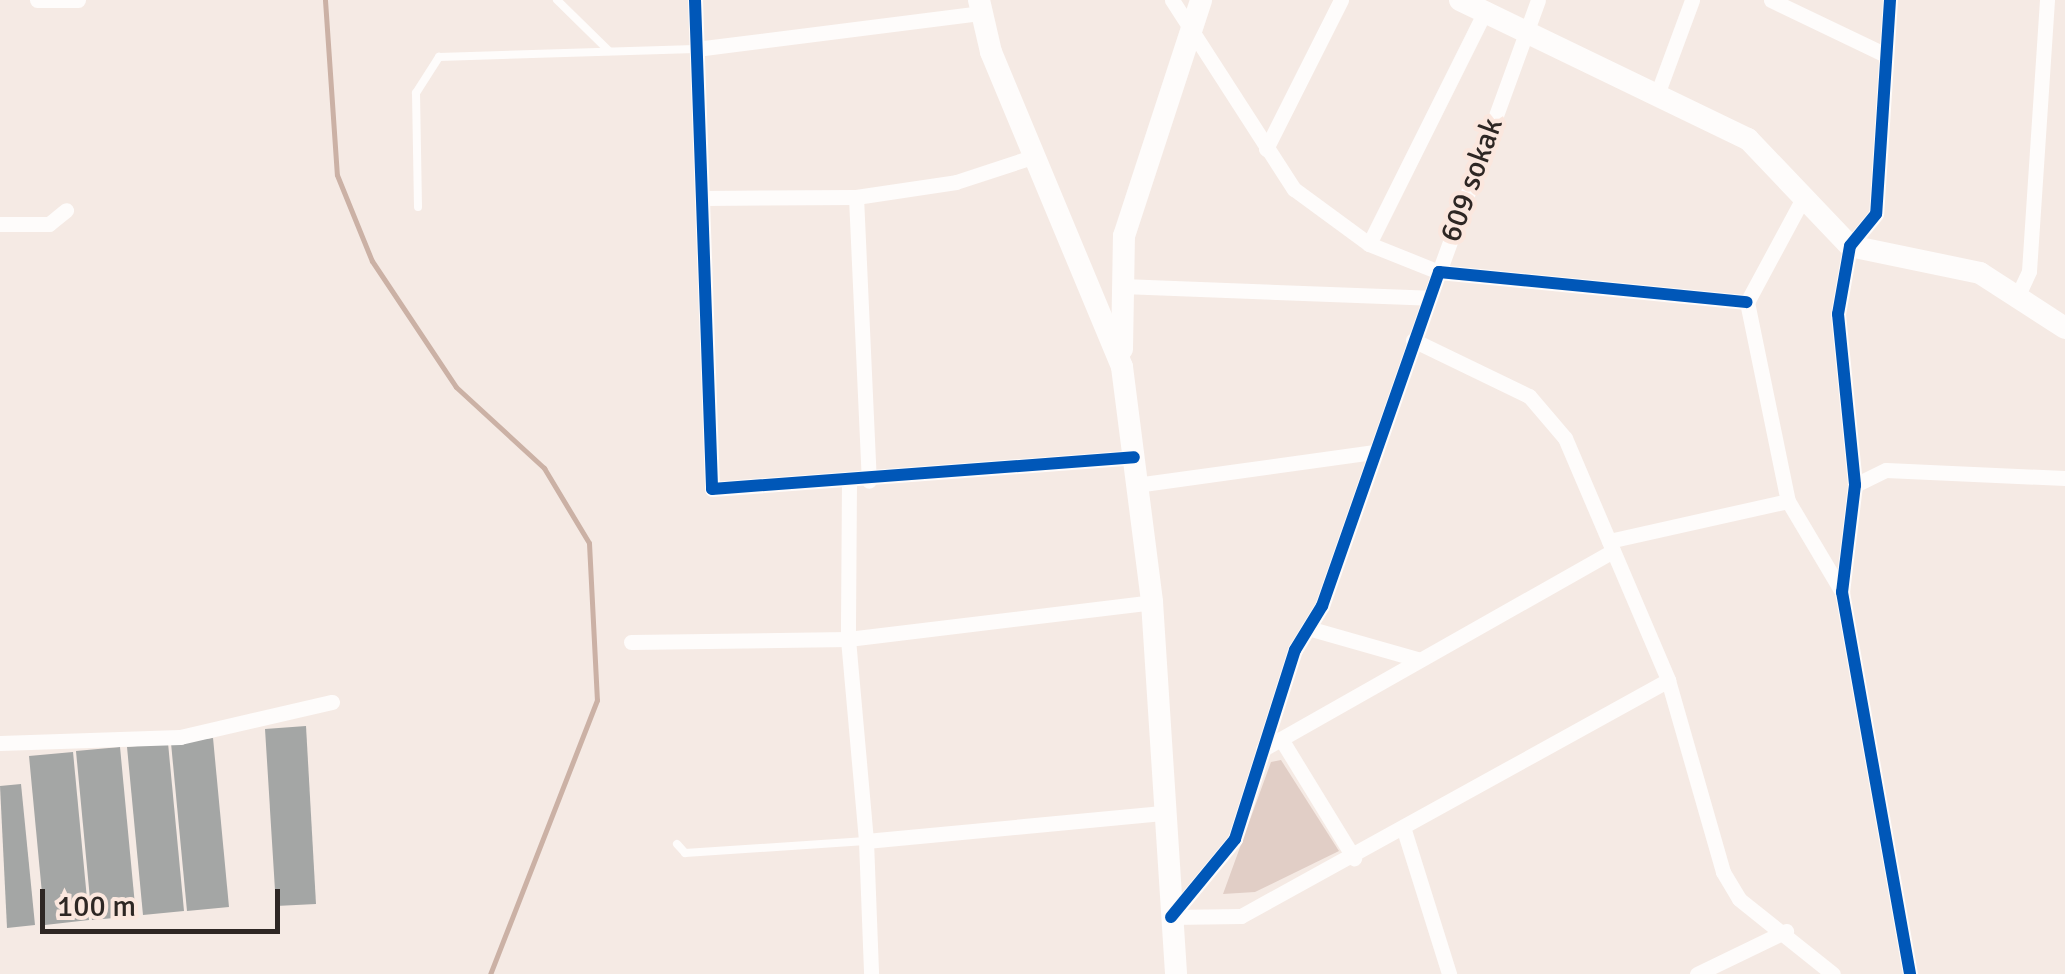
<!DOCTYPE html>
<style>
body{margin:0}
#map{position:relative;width:2065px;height:974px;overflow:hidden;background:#f5eae4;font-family:Signika,sans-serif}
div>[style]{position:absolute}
.green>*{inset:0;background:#e1cec6}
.stream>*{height:5px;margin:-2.5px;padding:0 2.5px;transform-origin:2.5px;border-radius:2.5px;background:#cbb1a5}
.building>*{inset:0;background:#a4a6a5}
.lane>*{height:8px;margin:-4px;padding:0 4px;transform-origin:4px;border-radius:4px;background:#fefcfb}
.street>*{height:15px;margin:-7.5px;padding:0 7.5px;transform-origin:7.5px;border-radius:7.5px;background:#fefcfb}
.secondary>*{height:22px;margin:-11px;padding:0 11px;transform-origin:11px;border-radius:11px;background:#fefcfb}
.cycleway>*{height:12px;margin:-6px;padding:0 6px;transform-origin:6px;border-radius:6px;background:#0057b8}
span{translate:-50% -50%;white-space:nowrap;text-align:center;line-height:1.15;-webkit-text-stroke:9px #fbe7de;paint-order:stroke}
.street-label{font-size:30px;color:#2e2724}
.scale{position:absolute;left:40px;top:889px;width:240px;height:45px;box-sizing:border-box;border:5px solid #2e2724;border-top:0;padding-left:12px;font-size:30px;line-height:35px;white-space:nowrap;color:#2e2724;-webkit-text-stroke:8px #fbe7de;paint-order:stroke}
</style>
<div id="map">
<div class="green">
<i style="clip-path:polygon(1281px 760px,1339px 851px,1255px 892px,1223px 894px,1271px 762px)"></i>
</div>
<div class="stream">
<i style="left:325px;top:0;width:175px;rotate:86.1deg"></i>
<i style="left:337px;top:175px;width:93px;rotate:67.9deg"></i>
<i style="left:372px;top:261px;width:151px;rotate:56.3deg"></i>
<i style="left:456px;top:387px;width:120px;rotate:42.6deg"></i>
<i style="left:544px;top:468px;width:87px;rotate:59deg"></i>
<i style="left:589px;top:543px;width:157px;rotate:87.1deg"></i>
<i style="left:597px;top:700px;width:294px;rotate:111.3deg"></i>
</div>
<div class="building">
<i style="clip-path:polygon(306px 726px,316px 904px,276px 906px,265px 729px)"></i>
<i style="clip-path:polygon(213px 738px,229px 907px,187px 911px,171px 743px)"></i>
<i style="clip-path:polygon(168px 743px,184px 911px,143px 915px,127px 747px)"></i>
<i style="clip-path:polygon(120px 747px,136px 916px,92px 920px,76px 751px)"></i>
<i style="clip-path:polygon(73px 752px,89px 920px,45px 925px,29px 756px)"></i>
<i style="clip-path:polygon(21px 784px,35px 925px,7px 928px,0 786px)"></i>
</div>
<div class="lane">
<i style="left:557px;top:0;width:73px;rotate:44.4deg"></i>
<i style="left:418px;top:207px;width:114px;rotate:-91deg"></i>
<i style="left:416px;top:93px;width:43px;rotate:-57.4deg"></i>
<i style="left:439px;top:57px;width:256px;rotate:-1.8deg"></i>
<i style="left:677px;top:844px;width:12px;rotate:48deg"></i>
<i style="left:685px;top:853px;width:181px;rotate:-3.8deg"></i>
</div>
<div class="street">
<i style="left:37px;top:0;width:41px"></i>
<i style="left:695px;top:0;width:489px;rotate:88deg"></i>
<i style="left:712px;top:489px;width:423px;rotate:-4.3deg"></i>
<i style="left:1172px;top:0;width:225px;rotate:57.2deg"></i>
<i style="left:1294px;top:189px;width:93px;rotate:36.3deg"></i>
<i style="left:1369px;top:244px;width:75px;rotate:21.8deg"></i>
<i style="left:1439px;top:272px;width:289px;rotate:-70deg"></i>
<i style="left:1771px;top:0;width:127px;rotate:25.6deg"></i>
<i style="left:1890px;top:0;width:214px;rotate:93.7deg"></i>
<i style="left:1876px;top:214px;width:41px;rotate:129.1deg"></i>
<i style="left:1850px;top:246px;width:69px;rotate:100deg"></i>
<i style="left:1838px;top:314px;width:172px;rotate:84.3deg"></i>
<i style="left:1855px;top:485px;width:108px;rotate:96.9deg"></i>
<i style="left:1842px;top:592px;width:388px;rotate:79.9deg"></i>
<i style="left:696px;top:49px;width:288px;rotate:-7.2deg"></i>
<i style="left:1658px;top:92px;width:98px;rotate:-69.7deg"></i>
<i style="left:1266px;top:149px;width:167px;rotate:-63.3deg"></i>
<i style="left:856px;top:197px;width:101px;rotate:-8.5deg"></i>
<i style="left:956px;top:182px;width:83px;rotate:-18.2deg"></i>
<i style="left:703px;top:198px;width:153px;rotate:-0.4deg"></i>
<i style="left:856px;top:197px;width:284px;rotate:87.4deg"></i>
<i style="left:1802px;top:200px;width:116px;rotate:118.3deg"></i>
<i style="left:1747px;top:302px;width:203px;rotate:78.4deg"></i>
<i style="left:1788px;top:501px;width:106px;rotate:59.3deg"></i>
<i style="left:0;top:224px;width:49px"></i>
<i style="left:49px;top:224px;width:22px;rotate:-39deg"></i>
<i style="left:1369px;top:244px;width:258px;rotate:-63.5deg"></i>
<i style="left:1122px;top:286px;width:308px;rotate:2.2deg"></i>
<i style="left:2018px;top:295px;width:26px;rotate:-65deg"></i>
<i style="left:2029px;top:271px;width:272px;rotate:-86.2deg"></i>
<i style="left:1413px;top:340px;width:129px;rotate:25.8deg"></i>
<i style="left:1529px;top:396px;width:55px;rotate:49.4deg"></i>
<i style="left:1565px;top:438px;width:263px;rotate:66.9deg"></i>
<i style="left:849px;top:482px;width:157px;rotate:90.4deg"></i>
<i style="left:848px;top:639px;width:203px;rotate:84.9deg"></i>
<i style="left:866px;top:841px;width:295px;rotate:-5.4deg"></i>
<i style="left:1136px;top:485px;width:241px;rotate:-7.9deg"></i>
<i style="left:1855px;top:485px;width:34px;rotate:-26deg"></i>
<i style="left:1886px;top:470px;width:179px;rotate:2.6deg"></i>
<i style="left:1609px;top:541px;width:183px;rotate:-12.6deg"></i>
<i style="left:1308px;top:628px;width:116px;rotate:15.9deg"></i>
<i style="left:631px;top:642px;width:217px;rotate:-0.8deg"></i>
<i style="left:848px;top:639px;width:306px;rotate:-6.9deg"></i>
<i style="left:1281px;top:739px;width:140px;rotate:58.5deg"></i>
<i style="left:0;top:743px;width:180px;rotate:-1.9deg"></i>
<i style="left:180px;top:737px;width:156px;rotate:-13deg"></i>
<i style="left:1263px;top:749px;width:402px;rotate:-29.5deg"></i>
<i style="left:1404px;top:830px;width:151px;rotate:72.6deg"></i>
<i style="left:866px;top:841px;width:133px;rotate:87.8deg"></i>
<i style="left:1171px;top:917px;width:101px;rotate:-50.6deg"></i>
<i style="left:1235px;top:839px;width:198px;rotate:-72.4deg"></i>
<i style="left:1295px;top:650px;width:52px;rotate:-58.5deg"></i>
<i style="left:1322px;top:606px;width:354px;rotate:-70.7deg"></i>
<i style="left:1439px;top:272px;width:309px;rotate:5.6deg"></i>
<i style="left:1171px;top:917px;width:70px;rotate:-0.8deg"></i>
<i style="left:1241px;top:916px;width:488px;rotate:-28.9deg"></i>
<i style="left:1668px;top:680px;width:200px;rotate:74deg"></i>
<i style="left:1723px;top:872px;width:31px;rotate:59deg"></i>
<i style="left:1739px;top:899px;width:120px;rotate:38.6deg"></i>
<i style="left:1697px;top:974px;width:99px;rotate:-25.8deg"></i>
</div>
<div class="secondary">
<i style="left:979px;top:0;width:53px;rotate:77deg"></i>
<i style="left:991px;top:52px;width:341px;rotate:67.4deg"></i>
<i style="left:1122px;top:367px;width:237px;rotate:82.7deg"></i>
<i style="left:1152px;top:602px;width:373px;rotate:86.3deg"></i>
<i style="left:1460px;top:0;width:320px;rotate:25.8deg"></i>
<i style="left:1748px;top:139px;width:148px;rotate:46.4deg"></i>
<i style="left:1850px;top:246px;width:133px;rotate:11.7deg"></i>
<i style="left:1980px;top:273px;width:101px;rotate:32.9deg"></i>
<i style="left:1122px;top:349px;width:113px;rotate:-89deg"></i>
<i style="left:1124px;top:236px;width:248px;rotate:-71.9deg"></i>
</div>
<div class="cycleway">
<i style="left:695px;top:0;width:489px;rotate:88deg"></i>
<i style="left:712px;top:489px;width:423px;rotate:-4.3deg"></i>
<i style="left:1890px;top:0;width:214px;rotate:93.7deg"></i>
<i style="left:1876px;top:214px;width:41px;rotate:129.1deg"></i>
<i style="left:1850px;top:246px;width:69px;rotate:100deg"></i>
<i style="left:1838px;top:314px;width:172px;rotate:84.3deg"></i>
<i style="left:1855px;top:485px;width:108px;rotate:96.9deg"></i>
<i style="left:1842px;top:592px;width:388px;rotate:79.9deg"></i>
<i style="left:1171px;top:917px;width:101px;rotate:-50.6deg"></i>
<i style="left:1235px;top:839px;width:198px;rotate:-72.4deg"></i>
<i style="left:1295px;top:650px;width:52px;rotate:-58.5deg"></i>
<i style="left:1322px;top:606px;width:354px;rotate:-70.7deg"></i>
<i style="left:1439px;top:272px;width:309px;rotate:5.6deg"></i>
</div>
<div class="street-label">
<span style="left:1472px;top:180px;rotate:-70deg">609 sokak</span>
</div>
<div class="scale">100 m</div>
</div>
